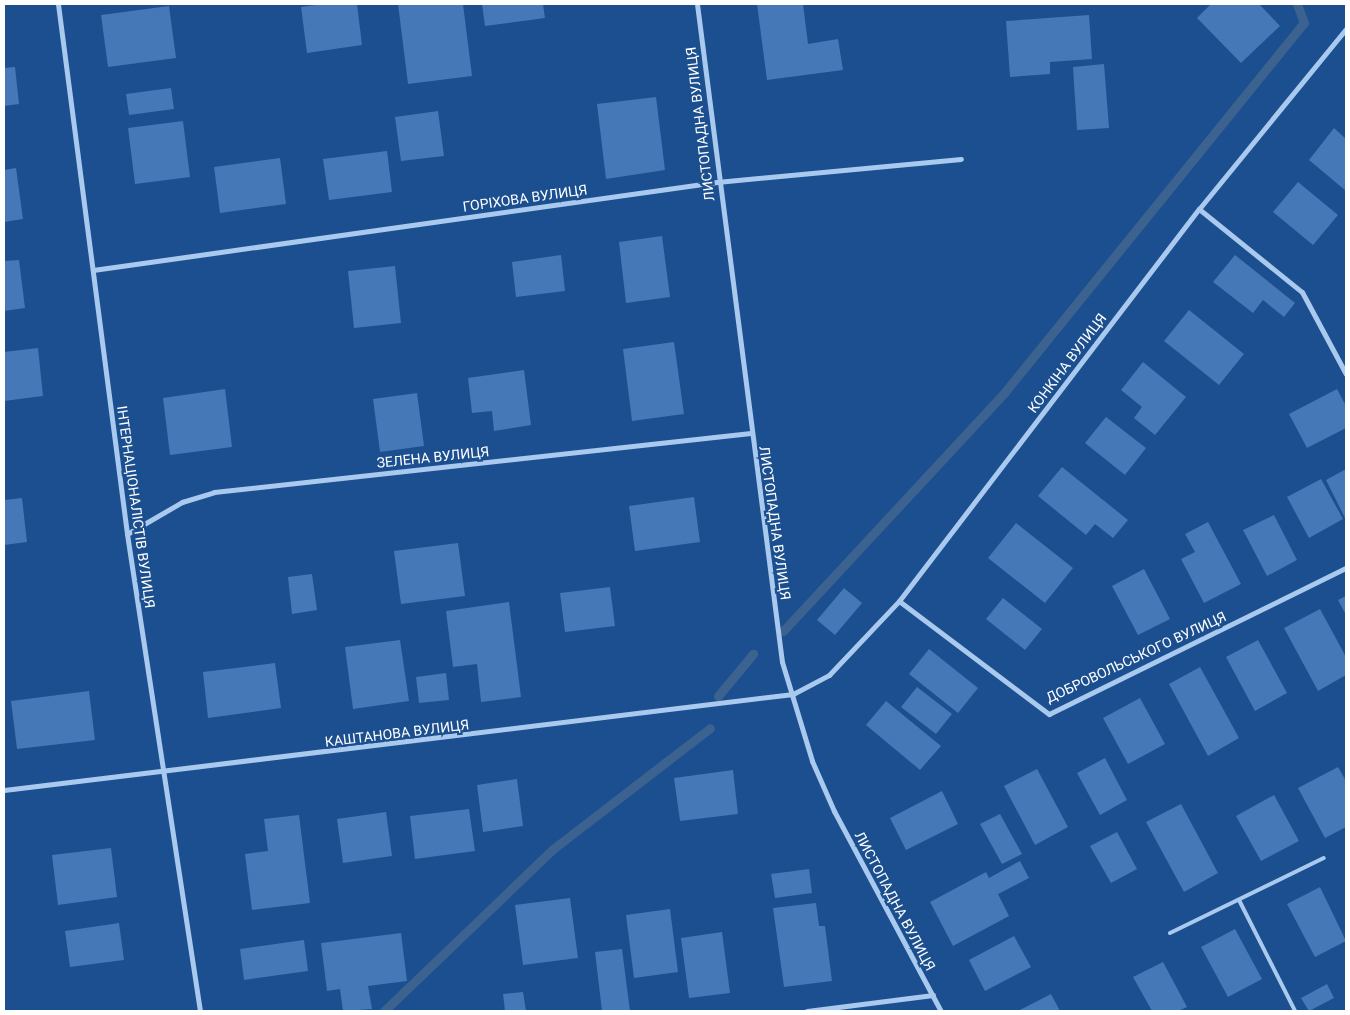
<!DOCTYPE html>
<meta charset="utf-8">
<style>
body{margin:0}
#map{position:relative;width:1350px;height:1015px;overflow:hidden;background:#1b4f8f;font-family:Roboto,sans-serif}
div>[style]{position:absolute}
.stream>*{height:9px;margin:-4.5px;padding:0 4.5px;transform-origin:4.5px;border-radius:4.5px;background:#3c6290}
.building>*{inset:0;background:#4478b7}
.service>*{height:4px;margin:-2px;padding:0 2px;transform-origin:2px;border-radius:2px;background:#a9c9ee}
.minor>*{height:5px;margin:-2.5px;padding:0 2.5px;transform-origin:2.5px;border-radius:2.5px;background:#a9c9ee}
span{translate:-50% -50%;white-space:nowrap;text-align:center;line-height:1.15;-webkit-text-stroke:4.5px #1b4f8f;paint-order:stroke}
.street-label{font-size:14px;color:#fff}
.frame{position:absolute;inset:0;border:5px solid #fff;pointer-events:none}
</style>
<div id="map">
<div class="stream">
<i style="left:783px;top:631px;width:325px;rotate:-47.1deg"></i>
<i style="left:1004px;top:393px;width:476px;rotate:-51deg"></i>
<i style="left:1304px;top:23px;width:20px;rotate:-110deg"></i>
<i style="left:718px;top:696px;width:55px;rotate:-50.2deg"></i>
<i style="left:384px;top:1011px;width:234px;rotate:-43.8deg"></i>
<i style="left:553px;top:849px;width:198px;rotate:-37.6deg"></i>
</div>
<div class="building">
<i style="clip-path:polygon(323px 4px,357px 4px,362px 45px,307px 53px,301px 7px)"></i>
<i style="clip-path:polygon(398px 4px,463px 4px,472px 76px,408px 84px)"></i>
<i style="clip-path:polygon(482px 4px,543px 4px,545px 18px,485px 26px)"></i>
<i style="clip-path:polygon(757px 4px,803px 4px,808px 44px,838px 39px,843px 70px,767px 80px)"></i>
<i style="clip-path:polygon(1211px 4px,1259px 4px,1280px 26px,1241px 63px,1197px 18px)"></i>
<i style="clip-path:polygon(169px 6px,176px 58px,108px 67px,101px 15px)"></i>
<i style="clip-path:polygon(1089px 15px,1092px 59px,1050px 62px,1050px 74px,1010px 77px,1006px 21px)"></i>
<i style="clip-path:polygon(1104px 64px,1109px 128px,1077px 130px,1073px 67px)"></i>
<i style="clip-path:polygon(15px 67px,19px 104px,4px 106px,4px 68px)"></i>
<i style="clip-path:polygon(171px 88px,174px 109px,129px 115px,126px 94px)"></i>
<i style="clip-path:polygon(656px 97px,665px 170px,606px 179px,597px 104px)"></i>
<i style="clip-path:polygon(438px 111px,444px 156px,401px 161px,395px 117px)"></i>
<i style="clip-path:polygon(183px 121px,190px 177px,135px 184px,128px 128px)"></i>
<i style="clip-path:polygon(1334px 128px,1346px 139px,1346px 191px,1309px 160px)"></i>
<i style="clip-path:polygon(387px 151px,392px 192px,329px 200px,323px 159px)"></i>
<i style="clip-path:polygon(280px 158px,286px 204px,220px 213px,214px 167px)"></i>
<i style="clip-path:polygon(16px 168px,23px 219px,4px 222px,4px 170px)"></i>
<i style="clip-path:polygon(1298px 182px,1338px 215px,1313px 245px,1273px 212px)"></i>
<i style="clip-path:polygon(662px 236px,670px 297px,626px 303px,619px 242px)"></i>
<i style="clip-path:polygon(561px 255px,565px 291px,516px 297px,512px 262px)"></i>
<i style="clip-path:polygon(1235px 255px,1295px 303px,1284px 317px,1263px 300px,1253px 313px,1213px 282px)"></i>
<i style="clip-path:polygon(19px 260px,25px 308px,4px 311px,4px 261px)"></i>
<i style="clip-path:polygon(395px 266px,401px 323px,354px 328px,348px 271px)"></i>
<i style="clip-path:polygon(1189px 310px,1244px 354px,1219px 385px,1164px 341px)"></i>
<i style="clip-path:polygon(674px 342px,684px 414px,632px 421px,623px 349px)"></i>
<i style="clip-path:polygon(38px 348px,43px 396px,4px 401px,4px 352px)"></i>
<i style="clip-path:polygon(1143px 362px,1186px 397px,1155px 435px,1134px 418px,1142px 407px,1121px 390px)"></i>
<i style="clip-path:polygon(524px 370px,531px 425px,494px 431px,492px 411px,472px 413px,468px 378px)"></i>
<i style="clip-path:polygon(225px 389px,232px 447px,170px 455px,163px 398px)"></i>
<i style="clip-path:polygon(1337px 389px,1346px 406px,1346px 428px,1307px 448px,1289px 414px)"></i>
<i style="clip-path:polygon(417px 393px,424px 446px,380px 452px,373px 399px)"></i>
<i style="clip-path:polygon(1106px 417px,1146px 448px,1125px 475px,1085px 443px)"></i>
<i style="clip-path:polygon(1062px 467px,1128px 520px,1113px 538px,1095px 524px,1086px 535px,1038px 496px)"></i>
<i style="clip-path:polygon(1346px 469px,1346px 520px,1326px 480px)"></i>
<i style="clip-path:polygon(1321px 479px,1343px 519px,1309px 538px,1287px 497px)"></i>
<i style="clip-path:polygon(694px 497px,700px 542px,635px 551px,629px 506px)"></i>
<i style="clip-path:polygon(22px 498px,27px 542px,4px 545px,4px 500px)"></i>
<i style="clip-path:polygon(1274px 515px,1297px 560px,1267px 576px,1243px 530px)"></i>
<i style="clip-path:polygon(1208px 522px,1241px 584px,1204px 603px,1181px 559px,1195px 552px,1185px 534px)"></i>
<i style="clip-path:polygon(1016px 523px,1073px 568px,1045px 603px,988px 558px)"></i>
<i style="clip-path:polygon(458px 543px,465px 596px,401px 604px,394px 551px)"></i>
<i style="clip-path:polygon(1144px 569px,1170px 619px,1138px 635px,1112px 586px)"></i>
<i style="clip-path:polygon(312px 574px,317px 610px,292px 614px,288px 577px)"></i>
<i style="clip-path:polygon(610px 587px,615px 626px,565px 632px,560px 593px)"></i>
<i style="clip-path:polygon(844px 588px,862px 603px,835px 635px,817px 620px)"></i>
<i style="clip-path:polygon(1346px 596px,1346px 615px,1338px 600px)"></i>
<i style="clip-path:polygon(1003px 598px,1042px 629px,1025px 650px,986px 619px)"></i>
<i style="clip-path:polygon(509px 602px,521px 697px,481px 702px,477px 664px,453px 667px,446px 611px)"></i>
<i style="clip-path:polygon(1320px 609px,1346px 657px,1346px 675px,1318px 691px,1284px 628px)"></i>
<i style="clip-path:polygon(400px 640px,409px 701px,353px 709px,345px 647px)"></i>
<i style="clip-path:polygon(1258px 640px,1287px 693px,1255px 711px,1226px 657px)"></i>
<i style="clip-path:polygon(929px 649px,978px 688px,958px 713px,909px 674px)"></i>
<i style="clip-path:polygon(275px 663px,281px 708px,208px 718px,203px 672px)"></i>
<i style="clip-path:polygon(1200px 667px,1239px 738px,1208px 756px,1169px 684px)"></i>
<i style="clip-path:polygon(446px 673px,449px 700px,419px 703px,416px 677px)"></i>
<i style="clip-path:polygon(917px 687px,952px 714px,936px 734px,901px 707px)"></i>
<i style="clip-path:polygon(89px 691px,95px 740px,17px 749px,11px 701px)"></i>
<i style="clip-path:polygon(1140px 698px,1165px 744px,1128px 764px,1103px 718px)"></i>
<i style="clip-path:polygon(886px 701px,941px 746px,920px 770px,866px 725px)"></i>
<i style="clip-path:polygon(1105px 758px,1127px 800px,1100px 815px,1077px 773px)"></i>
<i style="clip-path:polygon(1338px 767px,1346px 781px,1346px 827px,1325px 838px,1298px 788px)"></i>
<i style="clip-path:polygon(1037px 769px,1068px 827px,1035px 845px,1004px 786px)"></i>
<i style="clip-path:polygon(733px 770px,738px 814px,680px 821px,674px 778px)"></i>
<i style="clip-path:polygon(517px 779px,523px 826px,483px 832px,477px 785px)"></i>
<i style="clip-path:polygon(942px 791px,958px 824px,906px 850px,890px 818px)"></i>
<i style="clip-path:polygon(1274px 795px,1299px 841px,1261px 861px,1236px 816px)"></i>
<i style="clip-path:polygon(1181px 804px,1218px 873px,1184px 892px,1146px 822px)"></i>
<i style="clip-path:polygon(469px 809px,475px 851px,415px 859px,410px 816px)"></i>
<i style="clip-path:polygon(386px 812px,392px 856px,343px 863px,337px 819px)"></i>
<i style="clip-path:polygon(1000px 814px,1022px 854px,1002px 864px,980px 824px)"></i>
<i style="clip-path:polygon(299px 815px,310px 903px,252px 910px,245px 854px,268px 851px,264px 819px)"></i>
<i style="clip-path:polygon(1117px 832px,1137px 869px,1111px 883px,1090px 846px)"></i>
<i style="clip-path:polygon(111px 848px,117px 897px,58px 905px,52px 855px)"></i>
<i style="clip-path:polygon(1020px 861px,1029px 878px,998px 894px,1009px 916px,953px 946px,930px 902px,986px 872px,989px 878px)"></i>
<i style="clip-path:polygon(809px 869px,812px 893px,775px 898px,771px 874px)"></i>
<i style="clip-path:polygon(1320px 887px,1346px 941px,1315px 957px,1287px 904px)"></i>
<i style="clip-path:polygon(570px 898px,578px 958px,523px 965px,515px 905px)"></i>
<i style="clip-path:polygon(816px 903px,819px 926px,825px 926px,832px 981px,784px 987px,773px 908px)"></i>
<i style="clip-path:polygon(670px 909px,678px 972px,634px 978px,626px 915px)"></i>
<i style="clip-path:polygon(119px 923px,124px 960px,70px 967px,65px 931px)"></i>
<i style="clip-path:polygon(1235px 929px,1262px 979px,1228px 997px,1201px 947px)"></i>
<i style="clip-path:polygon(722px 932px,730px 993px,689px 998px,681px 938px)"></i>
<i style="clip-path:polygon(401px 933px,407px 981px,368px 986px,372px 1009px,343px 1011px,340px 989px,327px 991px,321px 943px)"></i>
<i style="clip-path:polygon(1014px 936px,1031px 967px,985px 991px,969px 960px)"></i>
<i style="clip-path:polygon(304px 940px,308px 971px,244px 980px,240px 949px)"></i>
<i style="clip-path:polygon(622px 949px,630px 1011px,602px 1011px,595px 952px)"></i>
<i style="clip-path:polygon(1163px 962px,1187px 1007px,1178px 1011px,1152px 1011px,1133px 977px)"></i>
<i style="clip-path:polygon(1327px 984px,1334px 998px,1309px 1011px,1301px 998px)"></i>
<i style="clip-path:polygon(523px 992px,526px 1011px,505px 1011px,503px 994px)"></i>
<i style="clip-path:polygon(1051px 994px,1060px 1011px,1018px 1011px)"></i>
</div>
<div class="service">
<i style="left:1239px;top:900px;width:124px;rotate:63.2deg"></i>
<i style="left:1170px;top:933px;width:171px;rotate:-26deg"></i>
</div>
<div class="minor">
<i style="left:58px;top:4px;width:534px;rotate:82.58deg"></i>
<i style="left:127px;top:534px;width:483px;rotate:81.3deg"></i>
<i style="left:697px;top:4px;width:663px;rotate:82.64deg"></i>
<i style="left:782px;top:662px;width:103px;rotate:73.1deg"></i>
<i style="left:812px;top:761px;width:55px;rotate:66.3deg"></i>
<i style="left:834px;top:811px;width:227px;rotate:61.9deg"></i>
<i style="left:1199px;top:209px;width:132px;rotate:38.9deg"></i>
<i style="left:1302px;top:292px;width:93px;rotate:61.8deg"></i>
<i style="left:93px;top:270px;width:630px;rotate:-8.03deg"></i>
<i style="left:717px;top:182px;width:245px;rotate:-5.4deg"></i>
<i style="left:127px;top:534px;width:64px;rotate:-30.2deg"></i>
<i style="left:182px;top:502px;width:34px;rotate:-17deg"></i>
<i style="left:214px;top:492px;width:540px;rotate:-6.27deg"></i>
<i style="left:899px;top:601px;width:188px;rotate:37deg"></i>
<i style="left:1049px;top:714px;width:331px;rotate:-26.2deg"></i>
<i style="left:4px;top:790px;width:795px;rotate:-6.94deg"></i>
<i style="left:793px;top:694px;width:41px;rotate:-27.8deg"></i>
<i style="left:829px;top:675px;width:102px;rotate:-46.6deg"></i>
<i style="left:899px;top:601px;width:494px;rotate:-52.6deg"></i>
<i style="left:1199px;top:209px;width:232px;rotate:-50.8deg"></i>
<i style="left:807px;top:1011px;width:127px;rotate:-7.2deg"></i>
</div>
<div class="street-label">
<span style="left:700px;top:124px;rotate:-97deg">ЛИСТОПАДНА ВУЛИЦЯ</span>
<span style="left:525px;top:198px;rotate:-8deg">ГОРІХОВА ВУЛИЦЯ</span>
<span style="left:1067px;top:363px;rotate:-53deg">КОНКІНА ВУЛИЦЯ</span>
<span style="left:433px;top:457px;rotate:-6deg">ЗЕЛЕНА ВУЛИЦЯ</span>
<span style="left:136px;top:507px;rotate:82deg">ІНТЕРНАЦІОНАЛІСТІВ ВУЛИЦЯ</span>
<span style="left:775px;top:523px;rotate:82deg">ЛИСТОПАДНА ВУЛИЦЯ</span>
<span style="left:1136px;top:657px;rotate:-25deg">ДОБРОВОЛЬСЬКОГО ВУЛИЦЯ</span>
<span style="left:397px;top:733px;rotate:-7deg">КАШТАНОВА ВУЛИЦЯ</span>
<span style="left:895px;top:901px;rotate:62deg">ЛИСТОПАДНА ВУЛИЦЯ</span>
</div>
<div class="frame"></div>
</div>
